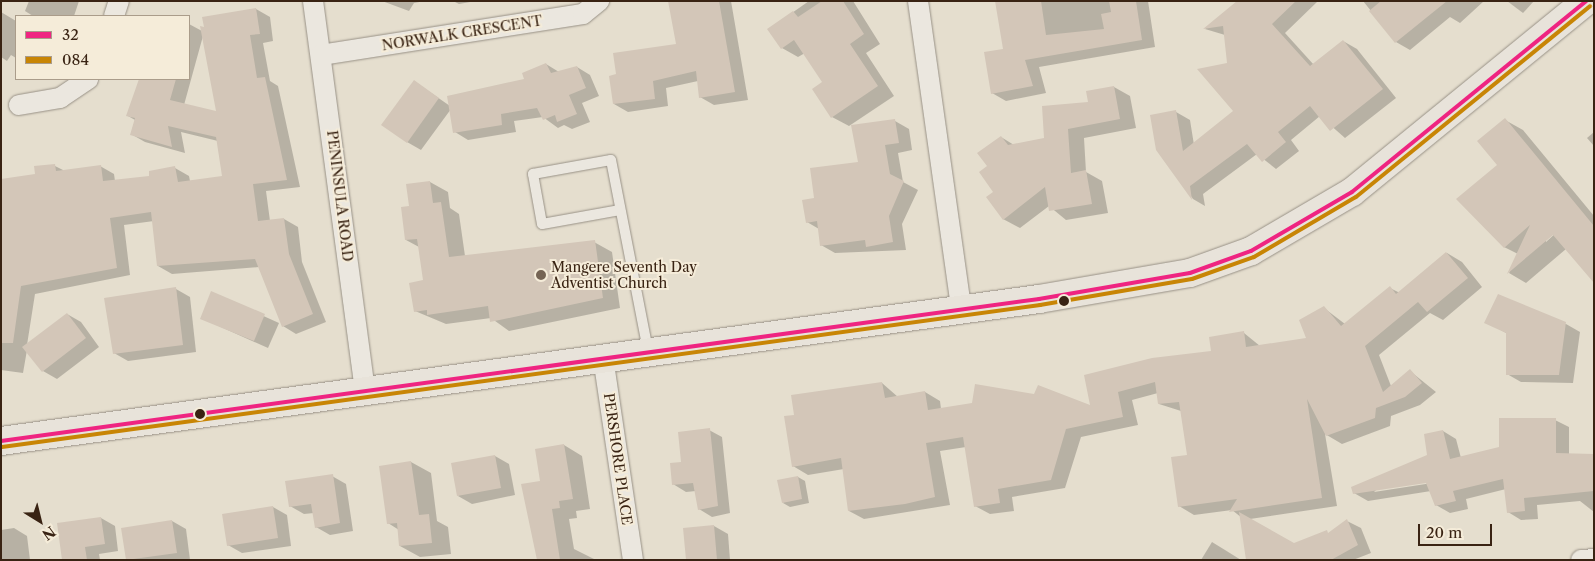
<!DOCTYPE html>
<style>
body{margin:0}
#map{position:relative;width:1595px;height:561px;overflow:hidden;background:#e5dece;font-family:"Libre Caslon Text",serif}
div>[style]{position:absolute}
.shadow>*{inset:0;background:#0003}
.building>*{inset:0;background:#d3c6b8}
.roads{filter:drop-shadow(0 0 1px #989186) drop-shadow(0 0 1px #989186)}
.lane>*{height:10px;margin:-5px;padding:0 5px;transform-origin:5px;border-radius:5px;background:#ebe7df}
.street>*{height:20px;margin:-10px;padding:0 10px;transform-origin:10px;border-radius:10px;background:#ebe7df}
.primary>*{height:28px;margin:-14px;padding:0 14px;transform-origin:14px;border-radius:14px;background:#e8e3da}
.bus-1>*{height:4px;margin:-2px;padding:0 2px;transform-origin:2px;border-radius:2px;background:#ef2481}
.bus-2>*{height:4px;margin:-2px;padding:0 2px;transform-origin:2px;border-radius:2px;background:#c88505}
.dots>*{width:14px;height:14px;translate:-50% -50%;box-sizing:border-box;border:2px solid #f5ecd9;border-radius:50%}
span{translate:-50% -50%;white-space:nowrap;text-align:center;line-height:1.15;-webkit-text-stroke:4px #f5ecd9;paint-order:stroke}
.street-label{font-size:14px;color:#392313}
.poi-label{font-size:14px;color:#392313}
.left{translate:0 -50%;text-align:left}
.frame{position:absolute;inset:0;border:2px solid #392313;pointer-events:none}
.legend{position:absolute;left:15px;top:15px;width:175px;height:65px;box-sizing:border-box;background:#f5ecd9;border:1px solid #aa9c8a;margin:0;padding:6px 9px;list-style:none;font-size:15px;color:#392313}
.legend li{display:flex;align-items:center;gap:10px;height:25px}
.legend b{width:25px;border:1px solid #aa9c8a}
.north{position:absolute;left:15px;top:496px;width:50px;height:50px;-webkit-text-stroke:4px #f5ecd9;paint-order:stroke;rotate:144deg;font-size:14px;font-weight:700;line-height:20px;text-align:center;color:#392313}
.north::after{content:'';display:block;margin:auto;width:18px;height:22px;background:#392313;clip-path:polygon(50% 0,100% 100%,50% 72%,0 100%)}
.scale{position:absolute;left:1418px;top:524px;width:74px;height:22px;box-sizing:border-box;border:2px solid #392313;border-top:0;padding-left:6px;font-size:15px;line-height:18px;white-space:nowrap;color:#392313;-webkit-text-stroke:4px #f5ecd9;paint-order:stroke}
</style>
<div id="map">
<div class="shadow">
<i style="clip-path:polygon(29px 1px,79px 1px,74px 16px,33px 16px,25px 11px)"></i>
<i style="clip-path:polygon(382px 1px,425px 1px,414px 3px,409px 11px)"></i>
<i style="clip-path:polygon(453px 1px,476px 1px,459px 4px)"></i>
<i style="clip-path:polygon(679px 1px,731px 1px,748px 100px,714px 105px,700px 97px,698px 81px,666px 88px,668px 106px,628px 112px,614px 104px,617px 75px,677px 45px)"></i>
<i style="clip-path:polygon(809px 1px,853px 1px,880px 44px,866px 53px,894px 96px,849px 126px,832px 117px,824px 83px,805px 53px,798px 57px,782px 48px,769px 29px)"></i>
<i style="clip-path:polygon(996px 1px,1148px 1px,1155px 47px,1039px 67px,1046px 93px,1006px 101px,992px 93px,1004px 50px)"></i>
<i style="clip-path:polygon(1238px 1px,1318px 1px,1285px 33px,1314px 65px,1343px 41px,1357px 49px,1396px 98px,1345px 138px,1320px 116px,1291px 140px,1299px 151px,1276px 169px,1257px 154px,1203px 194px,1205px 206px,1193px 199px,1157px 149px,1176px 112px,1190px 120px,1194px 145px,1235px 111px,1225px 35px,1205px 29px)"></i>
<i style="clip-path:polygon(1363px 1px,1484px 1px,1460px 23px,1450px 17px,1410px 50px,1396px 42px)"></i>
<i style="clip-path:polygon(1507px 1px,1534px 1px,1523px 13px)"></i>
<i style="clip-path:polygon(evenodd,256px 9px,270px 17px,273px 41px,263px 43px,270px 81px,278px 86px,300px 187px,266px 191px,270px 221px,284px 219px,298px 227px,302px 262px,326px 322px,296px 334px,283px 326px,259px 267px,172px 274px,158px 266px,154px 221px,124px 225px,130px 275px,35px 294px,27px 345px,67px 314px,81px 322px,99px 347px,57px 379px,43px 371px,27px 350px,23px 373px,1px 370px,1px 199px,55px 166px,65px 171px,100px 166px,114px 174px,115px 181px,151px 177px,175px 168px,189px 176px,190px 181px,224px 177px,218px 141px,181px 132px,185px 153px,145px 142px,131px 134px,135px 120px,128px 116px,141px 79px,189px 79px,189px 24px,202px 31px,256px 9px,203px 36px,218px 113px,184px 105px,203px 36px)"></i>
<i style="clip-path:polygon(1px 12px,16px 21px,16px 58px,11px 55px,7px 61px,1px 57px)"></i>
<i style="clip-path:polygon(546px 64px,559px 72px,577px 67px,590px 75px,599px 96px,582px 103px,590px 122px,572px 129px,564px 125px,558px 128px,543px 117px,514px 121px,516px 132px,468px 140px,455px 132px,451px 109px,421px 150px,407px 142px,414px 81px,450px 106px,526px 80px)"></i>
<i style="clip-path:polygon(1114px 87px,1130px 96px,1136px 128px,1084px 138px,1086px 172px,1102px 181px,1108px 213px,1066px 220px,1049px 206px,1020px 228px,1003px 219px,988px 167px,1001px 137px,1014px 145px,1046px 139px)"></i>
<i style="clip-path:polygon(evenodd,1505px 120px,1523px 130px,1594px 216px,1594px 274px,1566px 249px,1526px 283px,1509px 273px,1518px 254px,1504px 247px,1505px 120px,1558px 231px,1546px 242px,1546px 238px,1558px 231px)"></i>
<i style="clip-path:polygon(895px 121px,909px 129px,912px 150px,898px 153px,903px 182px,918px 190px,902px 224px,906px 250px,835px 253px,821px 245px,819px 229px,807px 222px,815px 199px,859px 163px)"></i>
<i style="clip-path:polygon(1594px 132px,1594px 146px,1587px 138px)"></i>
<i style="clip-path:polygon(430px 182px,448px 192px,450px 208px,459px 214px,465px 256px,594px 242px,612px 252px,620px 308px,509px 331px,491px 318px,446px 324px,415px 311px,424px 281px,419px 247px,406px 240px,410px 207px)"></i>
<i style="clip-path:polygon(1447px 253px,1462px 262px,1482px 287px,1443px 320px,1430px 313px,1379px 355px,1391px 386px,1410px 371px,1436px 392px,1420px 405px,1391px 416px,1390px 426px,1342px 444px,1325px 434px,1337px 506px,1250px 519px,1294px 544px,1330px 533px,1347px 521px,1361px 528px,1371px 553px,1353px 560px,1295px 560px,1232px 510px,1194px 515px,1179px 506px,1188px 456px,1181px 411px,1159px 404px,1158px 393px,1132px 400px,1138px 425px,1081px 437px,1065px 488px,1012px 497px,1014px 511px,990px 514px,975px 506px,966px 447px,940px 451px,950px 505px,864px 519px,849px 511px,844px 469px,808px 475px,793px 466px,795px 416px,882px 383px,898px 397px,925px 392px,940px 401px,941px 409px,1092px 407px,1085px 376px,1212px 352px,1244px 333px,1260px 346px,1307px 339px,1324px 308px,1345px 324px,1390px 288px,1400px 293px)"></i>
<i style="clip-path:polygon(176px 289px,190px 297px,196px 352px,128px 361px,114px 353px)"></i>
<i style="clip-path:polygon(212px 293px,279px 323px,268px 348px,201px 318px)"></i>
<i style="clip-path:polygon(1486px 322px,1566px 324px,1580px 332px,1573px 383px,1521px 382px,1507px 374px,1508px 334px)"></i>
<i style="clip-path:polygon(evenodd,1555px 420px,1569px 427px,1569px 454px,1594px 455px,1594px 512px,1580px 501px,1537px 505px,1538px 519px,1521px 520px,1508px 512px,1506px 489px,1466px 499px,1468px 509px,1450px 513px,1436px 505px,1431px 491px,1368px 501px,1354px 493px,1428px 456px,1443px 431px,1456px 439px,1461px 458px,1500px 448px,1555px 420px,1432px 481px,1432px 483px,1374px 492px,1377px 489px,1432px 481px)"></i>
<i style="clip-path:polygon(709px 430px,722px 437px,730px 513px,712px 517px,699px 509px,696px 491px,686px 492px,673px 484px,683px 463px)"></i>
<i style="clip-path:polygon(564px 445px,582px 456px,590px 509px,576px 511px,577px 518px,569px 519px,574px 549px,596px 560px,538px 560px,542px 482px)"></i>
<i style="clip-path:polygon(495px 456px,509px 464px,515px 495px,472px 504px,458px 496px)"></i>
<i style="clip-path:polygon(411px 462px,431px 473px,437px 521px,448px 527px,451px 554px,420px 557px,400px 546px,399px 530px,388px 523px)"></i>
<i style="clip-path:polygon(332px 476px,346px 484px,353px 531px,330px 535px,316px 527px,314px 513px,304px 514px,290px 506px)"></i>
<i style="clip-path:polygon(798px 477px,805px 481px,809px 503px,790px 507px,783px 503px)"></i>
<i style="clip-path:polygon(273px 507px,287px 515px,291px 546px,242px 553px,228px 545px)"></i>
<i style="clip-path:polygon(101px 518px,115px 526px,118px 551px,99px 554px,100px 560px,63px 560px)"></i>
<i style="clip-path:polygon(172px 521px,186px 529px,190px 560px,127px 560px)"></i>
<i style="clip-path:polygon(714px 526px,728px 534px,730px 560px,687px 560px)"></i>
<i style="clip-path:polygon(14px 528px,27px 536px,30px 560px,1px 560px,1px 530px)"></i>
<i style="clip-path:polygon(1212px 542px,1225px 550px,1241px 560px,1201px 560px)"></i>
</div>
<div class="building">
<i style="clip-path:polygon(668px 1px,719px 1px,735px 92px,699px 98px,696px 71px,653px 81px,655px 99px,613px 104px,609px 76px,616px 74px,613px 53px,676px 44px)"></i>
<i style="clip-path:polygon(822px 1px,843px 1px,864px 34px,850px 44px,878px 86px,831px 118px,812px 89px,822px 82px,794px 40px,781px 49px,767px 29px,793px 11px,798px 17px)"></i>
<i style="clip-path:polygon(995px 1px,1041px 1px,1046px 35px,1104px 29px,1101px 14px,1111px 12px,1109px 1px,1136px 1px,1142px 40px,1025px 60px,1033px 86px,991px 94px,984px 52px,1003px 49px)"></i>
<i style="clip-path:polygon(1237px 1px,1296px 1px,1272px 24px,1310px 66px,1343px 40px,1383px 89px,1330px 131px,1310px 106px,1278px 132px,1286px 142px,1262px 162px,1247px 144px,1190px 186px,1192px 200px,1156px 150px,1150px 115px,1176px 110px,1183px 151px,1233px 111px,1197px 69px,1227px 63px,1223px 26px,1203px 29px)"></i>
<i style="clip-path:polygon(1381px 1px,1447px 1px,1395px 43px,1369px 11px)"></i>
<i style="clip-path:polygon(256px 8px,260px 34px,250px 35px,257px 78px,265px 77px,287px 180px,253px 184px,258px 221px,284px 218px,289px 254px,313px 314px,282px 327px,255px 259px,157px 266px,151px 212px,110px 218px,117px 268px,21px 286px,13px 343px,1px 343px,1px 179px,35px 174px,34px 166px,55px 164px,56px 171px,101px 165px,103px 181px,149px 176px,149px 171px,175px 166px,178px 182px,222px 176px,216px 137px,168px 126px,172px 147px,130px 135px,135px 118px,126px 116px,139px 79px,176px 79px,170px 100px,216px 111px,200px 26px,204px 27px,202px 17px)"></i>
<i style="clip-path:polygon(546px 63px,551px 73px,577px 66px,586px 88px,569px 95px,577px 114px,557px 122px,555px 115px,543px 120px,537px 108px,501px 114px,502px 125px,453px 133px,447px 96px,524px 79px,522px 73px)"></i>
<i style="clip-path:polygon(414px 80px,439px 98px,407px 143px,381px 125px)"></i>
<i style="clip-path:polygon(1114px 86px,1120px 119px,1068px 129px,1071px 173px,1086px 170px,1092px 204px,1049px 211px,1045px 187px,1003px 220px,986px 197px,993px 192px,979px 172px,987px 166px,977px 153px,1001px 136px,1008px 145px,1044px 138px,1042px 106px,1088px 102px,1086px 91px)"></i>
<i style="clip-path:polygon(1505px 118px,1594px 226px,1594px 283px,1553px 235px,1507px 274px,1530px 225px,1504px 248px,1456px 199px,1497px 165px,1477px 141px)"></i>
<i style="clip-path:polygon(895px 119px,899px 143px,885px 145px,890px 174px,904px 181px,889px 216px,893px 242px,866px 247px,865px 240px,820px 246px,817px 221px,806px 223px,802px 200px,814px 198px,810px 168px,858px 162px,851px 125px)"></i>
<i style="clip-path:polygon(430px 181px,433px 203px,441px 202px,449px 257px,595px 240px,603px 298px,490px 322px,488px 306px,427px 315px,427px 310px,414px 312px,409px 283px,423px 280px,417px 239px,405px 240px,401px 207px,409px 206px,406px 184px)"></i>
<i style="clip-path:polygon(1446px 252px,1468px 278px,1427px 312px,1418px 302px,1365px 346px,1383px 392px,1410px 369px,1422px 383px,1405px 397px,1376px 408px,1375px 418px,1326px 436px,1307px 399px,1322px 498px,1229px 512px,1237px 499px,1178px 507px,1171px 457px,1187px 455px,1179px 402px,1158px 404px,1155px 382px,1118px 392px,1123px 417px,1066px 429px,1051px 480px,998px 489px,1000px 503px,974px 507px,963px 437px,926px 443px,935px 497px,905px 504px,848px 511px,841px 458px,792px 467px,784px 416px,794px 415px,791px 395px,882px 382px,885px 398px,925px 391px,928px 410px,972px 403px,975px 384px,1034px 394px,1038px 385px,1090px 405px,1084px 375px,1152px 358px,1211px 351px,1209px 337px,1244px 331px,1246px 347px,1306px 338px,1299px 320px,1324px 306px,1341px 326px,1390px 286px,1396px 294px)"></i>
<i style="clip-path:polygon(176px 287px,183px 345px,113px 354px,104px 298px)"></i>
<i style="clip-path:polygon(211px 291px,265px 314px,254px 341px,200px 319px)"></i>
<i style="clip-path:polygon(1498px 294px,1566px 322px,1559px 375px,1506px 375px,1506px 333px,1484px 323px)"></i>
<i style="clip-path:polygon(67px 313px,86px 338px,42px 372px,22px 347px)"></i>
<i style="clip-path:polygon(1499px 418px,1556px 418px,1556px 453px,1594px 454px,1594px 491px,1524px 498px,1525px 511px,1507px 513px,1503px 479px,1453px 491px,1456px 501px,1435px 506px,1426px 483px,1353px 494px,1351px 487px,1427px 455px,1424px 434px,1443px 430px,1450px 459px,1499px 447px)"></i>
<i style="clip-path:polygon(710px 428px,718px 506px,698px 510px,693px 483px,672px 485px,670px 463px,681px 462px,678px 432px)"></i>
<i style="clip-path:polygon(564px 444px,573px 499px,559px 501px,560px 508px,552px 509px,560px 560px,537px 560px,521px 484px,540px 481px,535px 449px)"></i>
<i style="clip-path:polygon(495px 455px,501px 488px,457px 496px,451px 463px)"></i>
<i style="clip-path:polygon(411px 461px,419px 515px,429px 514px,432px 543px,399px 546px,397px 523px,387px 524px,379px 466px)"></i>
<i style="clip-path:polygon(333px 474px,340px 523px,315px 528px,311px 504px,289px 507px,285px 481px)"></i>
<i style="clip-path:polygon(798px 476px,802px 499px,782px 503px,777px 480px)"></i>
<i style="clip-path:polygon(273px 506px,278px 538px,227px 546px,222px 514px)"></i>
<i style="clip-path:polygon(1239px 512px,1294px 543px,1327px 530px,1328px 533px,1347px 519px,1358px 545px,1331px 560px,1246px 560px)"></i>
<i style="clip-path:polygon(101px 517px,105px 544px,85px 547px,87px 560px,62px 560px,57px 523px)"></i>
<i style="clip-path:polygon(172px 520px,177px 553px,126px 560px,121px 528px)"></i>
<i style="clip-path:polygon(714px 525px,717px 560px,686px 560px,683px 528px)"></i>
</div>
<div class="roads">
<div class="lane">
<i style="left:620px;top:210px;width:79px;rotate:169.8deg"></i>
<i style="left:542px;top:224px;width:51px;rotate:-100.2deg"></i>
<i style="left:533px;top:174px;width:79px;rotate:-10.2deg"></i>
<i style="left:611px;top:160px;width:194px;rotate:79deg"></i>
</div>
<div class="street">
<i style="left:313px;top:1px;width:393px;rotate:82.4deg"></i>
<i style="left:918px;top:1px;width:309px;rotate:82deg"></i>
<i style="left:114px;top:16px;width:16px;rotate:-72deg"></i>
<i style="left:321px;top:55px;width:265px;rotate:-8.9deg"></i>
<i style="left:583px;top:14px;width:21px;rotate:-39deg"></i>
<i style="left:19px;top:105px;width:42px;rotate:-9.7deg"></i>
<i style="left:60px;top:98px;width:34px;rotate:-34deg"></i>
<i style="left:603px;top:357px;width:205px;rotate:81.6deg"></i>
<i style="left:1581px;top:560px;width:13px;rotate:-4deg"></i>
</div>
<div class="primary">
<i style="left:1px;top:441px;width:1048px;rotate:-7.79deg"></i>
<i style="left:1039px;top:299px;width:153px;rotate:-9.8deg"></i>
<i style="left:1190px;top:273px;width:65px;rotate:-19.8deg"></i>
<i style="left:1251px;top:251px;width:117px;rotate:-30.3deg"></i>
<i style="left:1352px;top:192px;width:302px;rotate:-39.2deg"></i>
</div>
</div>
<div class="bus-1">
<i style="left:1px;top:441px;width:1048px;rotate:-7.79deg"></i>
<i style="left:1039px;top:299px;width:153px;rotate:-9.8deg"></i>
<i style="left:1190px;top:273px;width:65px;rotate:-19.8deg"></i>
<i style="left:1251px;top:251px;width:117px;rotate:-30.3deg"></i>
<i style="left:1352px;top:192px;width:302px;rotate:-39.2deg"></i>
</div>
<div class="bus-2">
<i style="left:2px;top:447px;width:1048px;rotate:-7.79deg"></i>
<i style="left:1040px;top:305px;width:154px;rotate:-9.7deg"></i>
<i style="left:1192px;top:279px;width:66px;rotate:-19.5deg"></i>
<i style="left:1254px;top:257px;width:118px;rotate:-30.5deg"></i>
<i style="left:1356px;top:197px;width:302px;rotate:-39.2deg"></i>
</div>
<div class="dots">
<i style="left:541px;top:275px;background:#756454"></i>
<i style="left:1064px;top:301px;background:#392313"></i>
<i style="left:200px;top:414px;background:#392313"></i>
</div>
<div class="street-label">
<span style="left:462px;top:33px;rotate:-9deg">NORWALK CRESCENT</span>
<span style="left:340px;top:196px;rotate:83deg">PENINSULA ROAD</span>
<span style="left:618px;top:459px;rotate:82deg">PERSHORE PLACE</span>
</div>
<div class="poi-label">
<span class="left" style="left:551px;top:275px">Mangere Seventh Day<br>Adventist Church</span>
</div>
<div class="frame"></div>
<ul class="legend">
<li><b style="height:6px;background:#ef2481"></b>32</li>
<li><b style="height:6px;background:#c88505"></b>084</li>
</ul>
<div class="north">N</div>
<div class="scale">20 m</div>
</div>
